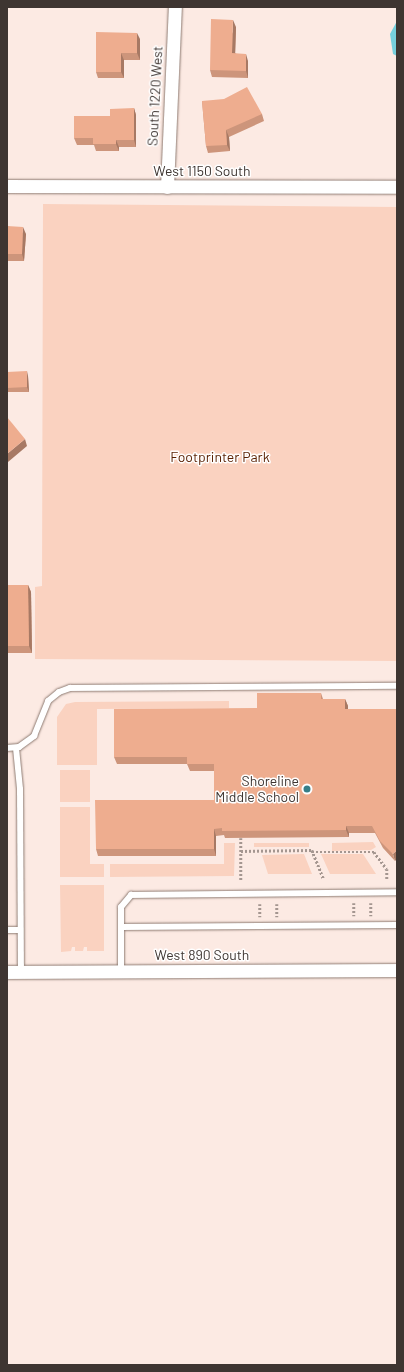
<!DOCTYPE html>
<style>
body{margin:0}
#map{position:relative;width:404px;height:1372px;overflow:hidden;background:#fceae3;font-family:Barlow,sans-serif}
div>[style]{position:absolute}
.green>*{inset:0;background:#fad2c0}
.water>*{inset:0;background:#76cfdc}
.path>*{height:2.5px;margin-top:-1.25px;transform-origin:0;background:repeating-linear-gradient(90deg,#a49690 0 2px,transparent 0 4px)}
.roads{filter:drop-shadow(0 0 1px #8e7b72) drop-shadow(0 0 1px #8e7b72)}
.lane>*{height:6px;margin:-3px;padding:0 3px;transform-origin:3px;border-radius:3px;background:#fff}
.street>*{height:13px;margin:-6.5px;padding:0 6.5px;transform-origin:6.5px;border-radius:6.5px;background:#fff}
.wall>*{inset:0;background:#cd957b}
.shaded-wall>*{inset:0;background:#a77964}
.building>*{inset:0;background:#eead8f}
.dots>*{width:11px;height:11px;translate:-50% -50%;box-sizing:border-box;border:2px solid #fff;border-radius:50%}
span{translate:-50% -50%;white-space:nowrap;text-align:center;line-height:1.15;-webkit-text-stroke:3px #fff;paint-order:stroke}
.street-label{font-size:14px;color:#3e3531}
.park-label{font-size:14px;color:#581f00}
.poi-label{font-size:14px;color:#3e3531}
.right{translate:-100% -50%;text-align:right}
.frame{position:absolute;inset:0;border:8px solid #3e3531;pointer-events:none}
</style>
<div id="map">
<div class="green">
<i style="clip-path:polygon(43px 204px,397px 207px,397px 661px,35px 659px,35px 587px,42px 586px)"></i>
<i style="clip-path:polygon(229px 701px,229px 708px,97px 709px,97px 765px,57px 765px,57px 717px,66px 704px,75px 702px)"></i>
<i style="clip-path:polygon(60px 770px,90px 770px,90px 802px,60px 802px)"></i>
<i style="clip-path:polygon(60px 807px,90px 807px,90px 864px,104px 864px,104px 877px,60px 877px)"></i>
<i style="clip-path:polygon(373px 842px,376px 847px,371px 850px,332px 851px,332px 843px)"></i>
<i style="clip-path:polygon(224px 843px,235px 843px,234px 876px,110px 877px,110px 864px,224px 864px)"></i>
<i style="clip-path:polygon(254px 843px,309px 843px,309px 847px,254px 847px)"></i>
<i style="clip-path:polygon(304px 854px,312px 874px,268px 874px,262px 855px)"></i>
<i style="clip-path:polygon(321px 854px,363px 854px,376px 874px,330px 874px)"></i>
<i style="clip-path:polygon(60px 885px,104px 885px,104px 951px,87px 951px,87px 947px,84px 947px,83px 951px,75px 951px,75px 947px,72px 947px,71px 951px,61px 952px)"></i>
</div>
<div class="water">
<i style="clip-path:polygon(397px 21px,397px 56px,393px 54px,390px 34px)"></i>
</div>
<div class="path">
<i style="left:241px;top:838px;width:42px;rotate:90deg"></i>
<i style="left:241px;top:851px;width:71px;rotate:-0.8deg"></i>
<i style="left:312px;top:850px;width:31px;rotate:68deg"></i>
<i style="left:312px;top:852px;width:62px"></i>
<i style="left:374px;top:852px;width:21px;rotate:53deg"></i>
<i style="left:387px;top:869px;width:10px;rotate:90deg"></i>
<i style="left:354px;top:903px;width:13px;rotate:90deg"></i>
<i style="left:371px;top:903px;width:13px;rotate:90deg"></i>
<i style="left:260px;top:904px;width:13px;rotate:90deg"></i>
<i style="left:277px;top:904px;width:13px;rotate:90deg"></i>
</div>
<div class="roads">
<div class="lane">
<i style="left:7px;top:748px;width:12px;rotate:-5deg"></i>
<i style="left:19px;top:747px;width:19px;rotate:-36deg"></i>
<i style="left:34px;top:736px;width:38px;rotate:-68deg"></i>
<i style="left:48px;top:701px;width:14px;rotate:-39deg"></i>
<i style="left:59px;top:692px;width:12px;rotate:-20deg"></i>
<i style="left:70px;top:688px;width:327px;rotate:-0.4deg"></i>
<i style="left:16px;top:748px;width:41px;rotate:84.4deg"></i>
<i style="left:20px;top:789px;width:183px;rotate:89.7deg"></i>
<i style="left:121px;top:927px;width:276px;rotate:-0.4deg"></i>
<i style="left:7px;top:930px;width:13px"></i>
<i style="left:121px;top:972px;width:65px;rotate:-90deg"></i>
<i style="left:121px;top:907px;width:16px;rotate:-50deg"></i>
<i style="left:131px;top:895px;width:266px;rotate:-0.6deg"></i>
</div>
<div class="street">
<i style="left:7px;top:186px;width:390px;rotate:0.1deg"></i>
<i style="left:167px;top:187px;width:180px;rotate:-87.5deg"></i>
<i style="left:7px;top:972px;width:390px;rotate:-0.3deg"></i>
</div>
</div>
<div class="wall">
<i style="clip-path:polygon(236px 27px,235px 53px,248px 61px,248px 78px,212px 77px,210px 70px)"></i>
<i style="clip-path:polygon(140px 39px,140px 60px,124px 60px,124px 78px,98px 78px,96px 72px)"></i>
<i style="clip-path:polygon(202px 101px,262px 114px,264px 121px,229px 137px,230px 151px,208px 153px,206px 146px)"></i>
<i style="clip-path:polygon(134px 108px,136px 115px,136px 147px,119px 147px,119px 151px,96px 151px,94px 145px,77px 145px,74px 138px,110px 116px)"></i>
<i style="clip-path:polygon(7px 226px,26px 234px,24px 261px,7px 261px)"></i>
<i style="clip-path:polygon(7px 372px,28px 376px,29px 392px,7px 392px)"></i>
<i style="clip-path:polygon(7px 585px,28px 585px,31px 592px,32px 653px,7px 653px)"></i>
<i style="clip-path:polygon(321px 693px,323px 699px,345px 699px,348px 706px,348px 709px,395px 861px,383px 848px,375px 833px,349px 833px,349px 837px,225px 838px,224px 835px,216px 836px,216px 856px,98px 856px,96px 849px,214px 800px,214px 771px,190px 771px,187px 764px,117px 764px,114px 757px,257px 708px)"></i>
</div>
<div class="shaded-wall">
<i style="clip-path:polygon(233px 20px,236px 27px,235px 60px,232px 53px)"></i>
<i style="clip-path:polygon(137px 33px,140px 39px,140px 60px,137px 53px)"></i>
<i style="clip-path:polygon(121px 53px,124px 60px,124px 78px,121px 72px)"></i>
<i style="clip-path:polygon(246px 54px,248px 61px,248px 78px,246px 71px)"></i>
<i style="clip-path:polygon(134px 108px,136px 115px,136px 147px,134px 140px)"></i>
<i style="clip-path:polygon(226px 130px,229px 137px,230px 151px,227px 145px)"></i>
<i style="clip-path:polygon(116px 140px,119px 147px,119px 151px,116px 144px)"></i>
<i style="clip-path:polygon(23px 227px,26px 234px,24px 261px,22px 254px)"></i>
<i style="clip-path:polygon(27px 371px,28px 376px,29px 392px,27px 387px)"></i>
<i style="clip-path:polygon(25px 439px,27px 446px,8px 462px,7px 458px,7px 454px)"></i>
<i style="clip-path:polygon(28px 585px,31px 592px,32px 653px,29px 646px)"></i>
<i style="clip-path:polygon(345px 699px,348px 706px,348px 716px,345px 709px)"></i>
<i style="clip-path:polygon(346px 826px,349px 833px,349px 837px,346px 830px)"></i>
<i style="clip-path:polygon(214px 829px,216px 836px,216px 856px,214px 849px)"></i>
<i style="clip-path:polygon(397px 850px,397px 859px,395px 861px,393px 854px)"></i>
</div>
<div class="building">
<i style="clip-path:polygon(211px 19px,233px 20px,232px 53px,246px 54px,246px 71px,210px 70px)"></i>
<i style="clip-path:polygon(96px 32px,137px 33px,137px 53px,121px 53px,121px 72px,96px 72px)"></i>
<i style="clip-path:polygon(247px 87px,262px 114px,226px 130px,227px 145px,206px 146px,202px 101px,224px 99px)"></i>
<i style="clip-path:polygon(134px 108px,134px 140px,116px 140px,116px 144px,93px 144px,93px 138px,74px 138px,74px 116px,110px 116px,110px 109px)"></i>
<i style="clip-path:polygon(7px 226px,23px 227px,22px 254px,7px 254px)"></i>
<i style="clip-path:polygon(27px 371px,27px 387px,7px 388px,7px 372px)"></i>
<i style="clip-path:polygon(7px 417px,25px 439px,7px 454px)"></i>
<i style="clip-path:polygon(7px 585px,28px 585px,29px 646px,7px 646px)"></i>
<i style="clip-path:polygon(257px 693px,321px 693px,321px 699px,345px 699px,345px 709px,397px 709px,397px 850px,393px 854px,380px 841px,372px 826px,346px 826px,346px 830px,222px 831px,222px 828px,214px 829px,214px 849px,96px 849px,95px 800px,214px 800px,214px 764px,187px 764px,187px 757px,114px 757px,114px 709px,257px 708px)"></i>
</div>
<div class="dots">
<i style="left:307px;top:789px;background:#377e88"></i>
</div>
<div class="street-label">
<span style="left:155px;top:96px;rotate:-87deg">South 1220 West</span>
<span style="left:202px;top:171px">West 1150 South</span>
<span style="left:202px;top:955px">West 890 South</span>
</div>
<div class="park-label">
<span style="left:220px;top:457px">Footprinter Park</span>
</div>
<div class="poi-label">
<span class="right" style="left:299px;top:789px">Shoreline<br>Middle School</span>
</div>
<div class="frame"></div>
</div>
